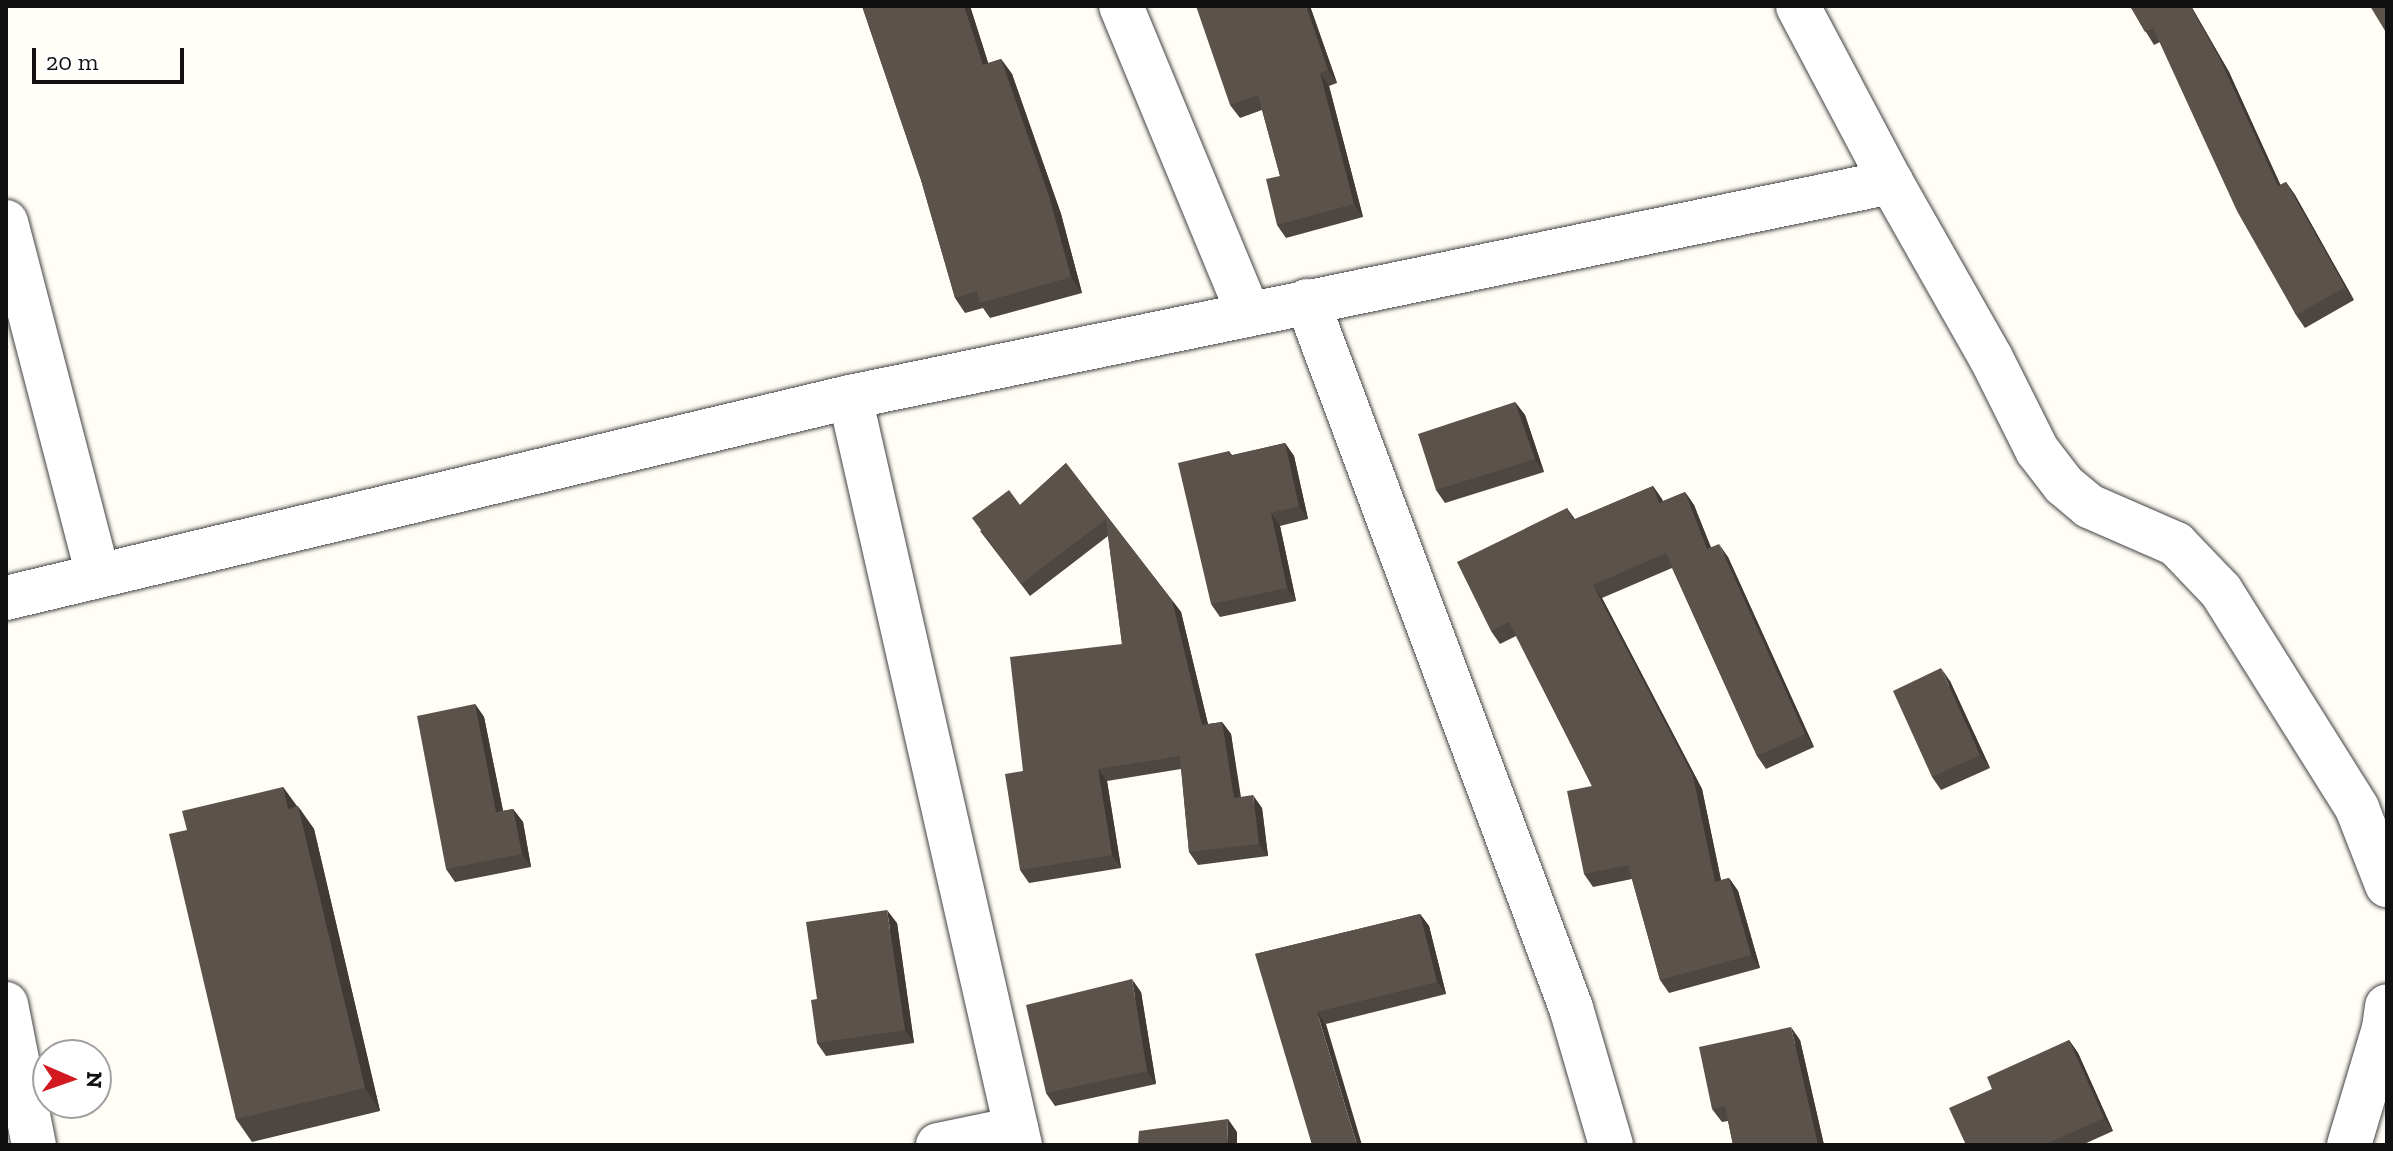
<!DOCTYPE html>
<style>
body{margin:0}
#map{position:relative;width:2393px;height:1151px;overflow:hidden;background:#fffdf5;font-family:"Zilla Slab",serif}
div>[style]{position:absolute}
.roads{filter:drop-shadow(0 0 2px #444) drop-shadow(0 0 2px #444)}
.minor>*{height:44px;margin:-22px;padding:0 22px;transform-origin:22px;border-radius:22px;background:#fff}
.wall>*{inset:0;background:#4e4741}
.shaded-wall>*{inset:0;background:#403935}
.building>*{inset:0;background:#5b524c}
span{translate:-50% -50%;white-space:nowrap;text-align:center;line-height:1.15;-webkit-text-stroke:8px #fff;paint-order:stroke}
.frame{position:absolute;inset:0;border:8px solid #111;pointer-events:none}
.north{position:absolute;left:32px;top:1039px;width:80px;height:80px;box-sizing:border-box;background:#fff;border:2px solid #a0a0a0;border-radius:50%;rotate:92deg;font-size:22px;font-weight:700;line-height:32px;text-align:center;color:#111}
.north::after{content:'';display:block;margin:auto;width:28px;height:36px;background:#d1191f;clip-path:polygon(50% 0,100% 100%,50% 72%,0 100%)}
.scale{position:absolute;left:32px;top:48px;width:152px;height:36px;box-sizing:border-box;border:4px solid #111;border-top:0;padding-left:10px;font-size:24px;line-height:28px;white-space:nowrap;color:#111;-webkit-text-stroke:6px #fff;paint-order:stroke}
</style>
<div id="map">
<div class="roads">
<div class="minor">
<i style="left:1121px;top:6px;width:331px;rotate:67.5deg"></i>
<i style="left:1891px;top:182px;width:202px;rotate:60.4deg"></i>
<i style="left:1991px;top:358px;width:103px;rotate:63.4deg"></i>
<i style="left:2037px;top:450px;width:44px;rotate:52.4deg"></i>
<i style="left:2064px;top:485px;width:33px;rotate:40deg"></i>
<i style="left:2089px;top:506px;width:95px;rotate:23.6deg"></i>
<i style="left:2176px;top:544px;width:65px;rotate:46.2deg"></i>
<i style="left:2221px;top:591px;width:256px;rotate:57.9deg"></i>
<i style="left:2357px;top:808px;width:83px;rotate:68.7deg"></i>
<i style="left:6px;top:222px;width:365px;rotate:75.4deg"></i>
<i style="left:1307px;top:301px;width:755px;rotate:69.52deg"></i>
<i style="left:1571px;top:1008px;width:143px;rotate:73.7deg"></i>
<i style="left:850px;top:397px;width:767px;rotate:77.2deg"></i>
<i style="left:6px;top:598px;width:868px;rotate:-13.4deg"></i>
<i style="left:850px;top:397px;width:1063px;rotate:-11.67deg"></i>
<i style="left:1891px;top:182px;width:199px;rotate:-117.9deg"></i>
<i style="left:6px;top:1004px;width:144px;rotate:78.8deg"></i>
<i style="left:938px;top:1145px;width:80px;rotate:-11.6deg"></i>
<i style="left:2349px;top:1145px;width:122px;rotate:-73.3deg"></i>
<i style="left:2384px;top:1028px;width:22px;rotate:-82deg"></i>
</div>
</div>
<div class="wall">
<i style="clip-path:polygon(862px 6px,970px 6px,988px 63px,1001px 59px,1012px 74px,1061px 214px,1082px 293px,990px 318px,983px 308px,965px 313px,955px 298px,921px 180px)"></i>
<i style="clip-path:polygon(1310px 6px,1337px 83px,1329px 86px,1363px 217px,1286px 238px,1277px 225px,1280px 176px,1262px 110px,1240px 118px,1230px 105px)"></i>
<i style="clip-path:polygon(2130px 6px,2191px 6px,2229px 72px,2280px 185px,2286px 182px,2295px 195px,2354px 300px,2305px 328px,2296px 315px,2160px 42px,2154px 45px)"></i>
<i style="clip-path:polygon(1515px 402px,1525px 415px,1544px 472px,1445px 503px,1436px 490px)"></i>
<i style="clip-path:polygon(1285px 443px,1294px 456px,1308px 519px,1280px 526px,1296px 601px,1220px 617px,1211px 604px,1229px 451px,1232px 455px)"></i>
<i style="clip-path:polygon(1066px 463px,1181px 612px,1208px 724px,1222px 722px,1231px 734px,1240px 797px,1262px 808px,1268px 856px,1198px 865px,1189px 852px,1181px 769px,1107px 781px,1121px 868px,1029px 883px,1020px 870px,1023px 771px,1122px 644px,1108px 536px,1030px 596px,980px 531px,1020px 505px)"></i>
<i style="clip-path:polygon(1653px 486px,1663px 501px,1685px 492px,1694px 505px,1711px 547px,1728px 557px,1814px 747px,1766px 769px,1757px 756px,1672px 568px,1602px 598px,1702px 789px,1721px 880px,1729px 878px,1738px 891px,1760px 968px,1669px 993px,1660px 980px,1632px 879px,1593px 887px,1584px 874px,1592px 786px,1516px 636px,1500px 644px,1491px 631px,1567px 508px,1575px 519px)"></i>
<i style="clip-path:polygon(1950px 681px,1990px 768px,1941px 790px,1932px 777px)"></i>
<i style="clip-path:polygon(475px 704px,484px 717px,503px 811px,513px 809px,523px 822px,531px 867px,455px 882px,446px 869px)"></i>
<i style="clip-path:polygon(283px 787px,314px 829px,380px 1111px,252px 1142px,236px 1119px,187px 830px)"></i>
<i style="clip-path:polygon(1420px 914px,1429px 926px,1446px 994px,1326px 1024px,1255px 954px)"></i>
<i style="clip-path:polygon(897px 923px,914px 1043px,826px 1056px,817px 1043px,817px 999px)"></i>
<i style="clip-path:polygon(1141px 992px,1156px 1084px,1055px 1106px,1046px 1093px)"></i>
<i style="clip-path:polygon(1800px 1040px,1824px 1145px,1733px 1145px,1728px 1121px,1722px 1122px,1712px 1109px)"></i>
<i style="clip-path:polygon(2069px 1040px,2078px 1053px,2113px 1131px,2082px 1145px,1966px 1145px,1992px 1089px)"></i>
</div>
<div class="shaded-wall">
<i style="clip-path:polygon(964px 6px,970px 6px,994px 81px,983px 65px)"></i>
<i style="clip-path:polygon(1306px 6px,1310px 6px,1337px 83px,1328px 70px)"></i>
<i style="clip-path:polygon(2190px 6px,2191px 6px,2229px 72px,2287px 199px,2278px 186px)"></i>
<i style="clip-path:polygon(1001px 59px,1012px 74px,1061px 214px,1082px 293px,1071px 277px)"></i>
<i style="clip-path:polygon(1320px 73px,1329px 86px,1363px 217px,1354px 204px)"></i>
<i style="clip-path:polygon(2286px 182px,2295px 195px,2354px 300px,2345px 287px)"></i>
<i style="clip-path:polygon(1515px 402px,1525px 415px,1544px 472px,1535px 459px)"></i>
<i style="clip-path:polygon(1285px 443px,1294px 456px,1308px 519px,1299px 506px)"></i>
<i style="clip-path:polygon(1653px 486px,1662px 499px,1668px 516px,1659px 503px)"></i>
<i style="clip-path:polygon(1685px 492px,1694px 505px,1716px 562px,1707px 549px)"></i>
<i style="clip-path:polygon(1271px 513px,1280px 526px,1296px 601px,1287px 588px)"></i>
<i style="clip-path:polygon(1719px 544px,1728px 557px,1814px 747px,1805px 734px)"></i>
<i style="clip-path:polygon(1593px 585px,1602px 598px,1702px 789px,1724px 895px,1715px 882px)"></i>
<i style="clip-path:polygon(1172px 600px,1181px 612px,1211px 737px,1202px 725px)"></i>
<i style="clip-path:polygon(1941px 668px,1950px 681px,1990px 768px,1980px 755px)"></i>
<i style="clip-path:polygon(475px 704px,484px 717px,506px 825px,496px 812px)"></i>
<i style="clip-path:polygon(1222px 722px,1231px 734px,1243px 810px,1234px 798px)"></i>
<i style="clip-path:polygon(1098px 769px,1107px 781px,1121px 868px,1112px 855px)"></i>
<i style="clip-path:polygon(283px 787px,299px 810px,288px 809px)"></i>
<i style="clip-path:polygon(1253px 795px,1262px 808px,1268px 856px,1259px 844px)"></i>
<i style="clip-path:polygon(298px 806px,314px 829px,380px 1111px,365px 1088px)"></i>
<i style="clip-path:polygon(513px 809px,523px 822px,531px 867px,522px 854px)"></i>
<i style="clip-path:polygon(1729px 878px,1738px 891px,1760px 968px,1751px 955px)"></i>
<i style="clip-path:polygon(887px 910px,897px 923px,914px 1043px,905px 1030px)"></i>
<i style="clip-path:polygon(1420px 914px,1429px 926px,1446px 994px,1437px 982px)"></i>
<i style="clip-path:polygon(1132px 979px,1141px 992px,1156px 1084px,1147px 1071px)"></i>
<i style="clip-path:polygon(1317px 1012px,1326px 1024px,1362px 1145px,1357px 1145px)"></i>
<i style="clip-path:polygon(1791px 1027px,1800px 1040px,1824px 1145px,1818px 1145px)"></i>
<i style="clip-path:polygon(2069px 1040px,2078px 1053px,2113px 1131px,2104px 1118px)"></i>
<i style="clip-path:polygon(1228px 1119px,1237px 1132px,1237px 1145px,1227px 1145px)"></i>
</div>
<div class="building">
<i style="clip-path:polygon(862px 6px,964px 6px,983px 65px,1001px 59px,1050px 199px,1071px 277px,980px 303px,977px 291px,955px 298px,921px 180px)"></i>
<i style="clip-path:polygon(1196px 6px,1306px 6px,1328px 70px,1320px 73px,1354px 204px,1277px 225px,1266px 179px,1280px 176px,1258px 95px,1230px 105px)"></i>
<i style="clip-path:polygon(2130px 6px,2190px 6px,2220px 59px,2278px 186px,2286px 182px,2345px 287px,2296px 315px,2237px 211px,2153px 28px,2145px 32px)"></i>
<i style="clip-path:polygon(2370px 6px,2387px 6px,2387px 34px)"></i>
<i style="clip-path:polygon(1515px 402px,1535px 459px,1436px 490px,1418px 434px)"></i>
<i style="clip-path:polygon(1285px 443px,1299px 506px,1271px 513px,1287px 588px,1211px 604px,1178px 463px,1229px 451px,1230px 456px)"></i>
<i style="clip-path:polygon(1066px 463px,1172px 600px,1202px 725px,1222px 722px,1234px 798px,1253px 795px,1259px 844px,1189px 852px,1180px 756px,1098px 769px,1112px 855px,1020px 870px,1005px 774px,1023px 771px,1010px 657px,1122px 644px,1106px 519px,1021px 584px,972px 518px,1009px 490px,1020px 505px)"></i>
<i style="clip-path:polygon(1653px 486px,1659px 503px,1685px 492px,1707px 549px,1719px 544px,1805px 734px,1757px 756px,1666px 553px,1593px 585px,1693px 776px,1715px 882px,1729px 878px,1751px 955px,1660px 980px,1628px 865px,1584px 874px,1567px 791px,1592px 786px,1509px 622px,1491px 631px,1457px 562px,1567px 508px,1573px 520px)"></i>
<i style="clip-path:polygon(1941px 668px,1980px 755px,1932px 777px,1893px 691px)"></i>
<i style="clip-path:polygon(475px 704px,496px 812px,513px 809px,522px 854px,446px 869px,417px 716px)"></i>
<i style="clip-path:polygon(283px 787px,288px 809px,298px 806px,365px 1088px,236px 1119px,169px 834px,187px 830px,182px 811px)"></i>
<i style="clip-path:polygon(887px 910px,905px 1030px,817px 1043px,811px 1000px,817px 999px,806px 922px)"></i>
<i style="clip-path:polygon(1420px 914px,1437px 982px,1317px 1012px,1357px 1145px,1312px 1145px,1255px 954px)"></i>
<i style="clip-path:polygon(1132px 979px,1147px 1071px,1046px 1093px,1026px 1005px)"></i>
<i style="clip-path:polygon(1791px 1027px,1818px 1145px,1733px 1145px,1725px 1106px,1712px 1109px,1699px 1047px)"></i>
<i style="clip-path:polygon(2069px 1040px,2104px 1118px,2044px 1145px,1966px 1145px,1949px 1108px,1992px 1089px,1987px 1077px)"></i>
<i style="clip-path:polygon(1228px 1119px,1227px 1145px,1138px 1145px,1139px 1131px)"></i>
</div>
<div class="frame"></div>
<div class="north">N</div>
<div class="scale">20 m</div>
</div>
